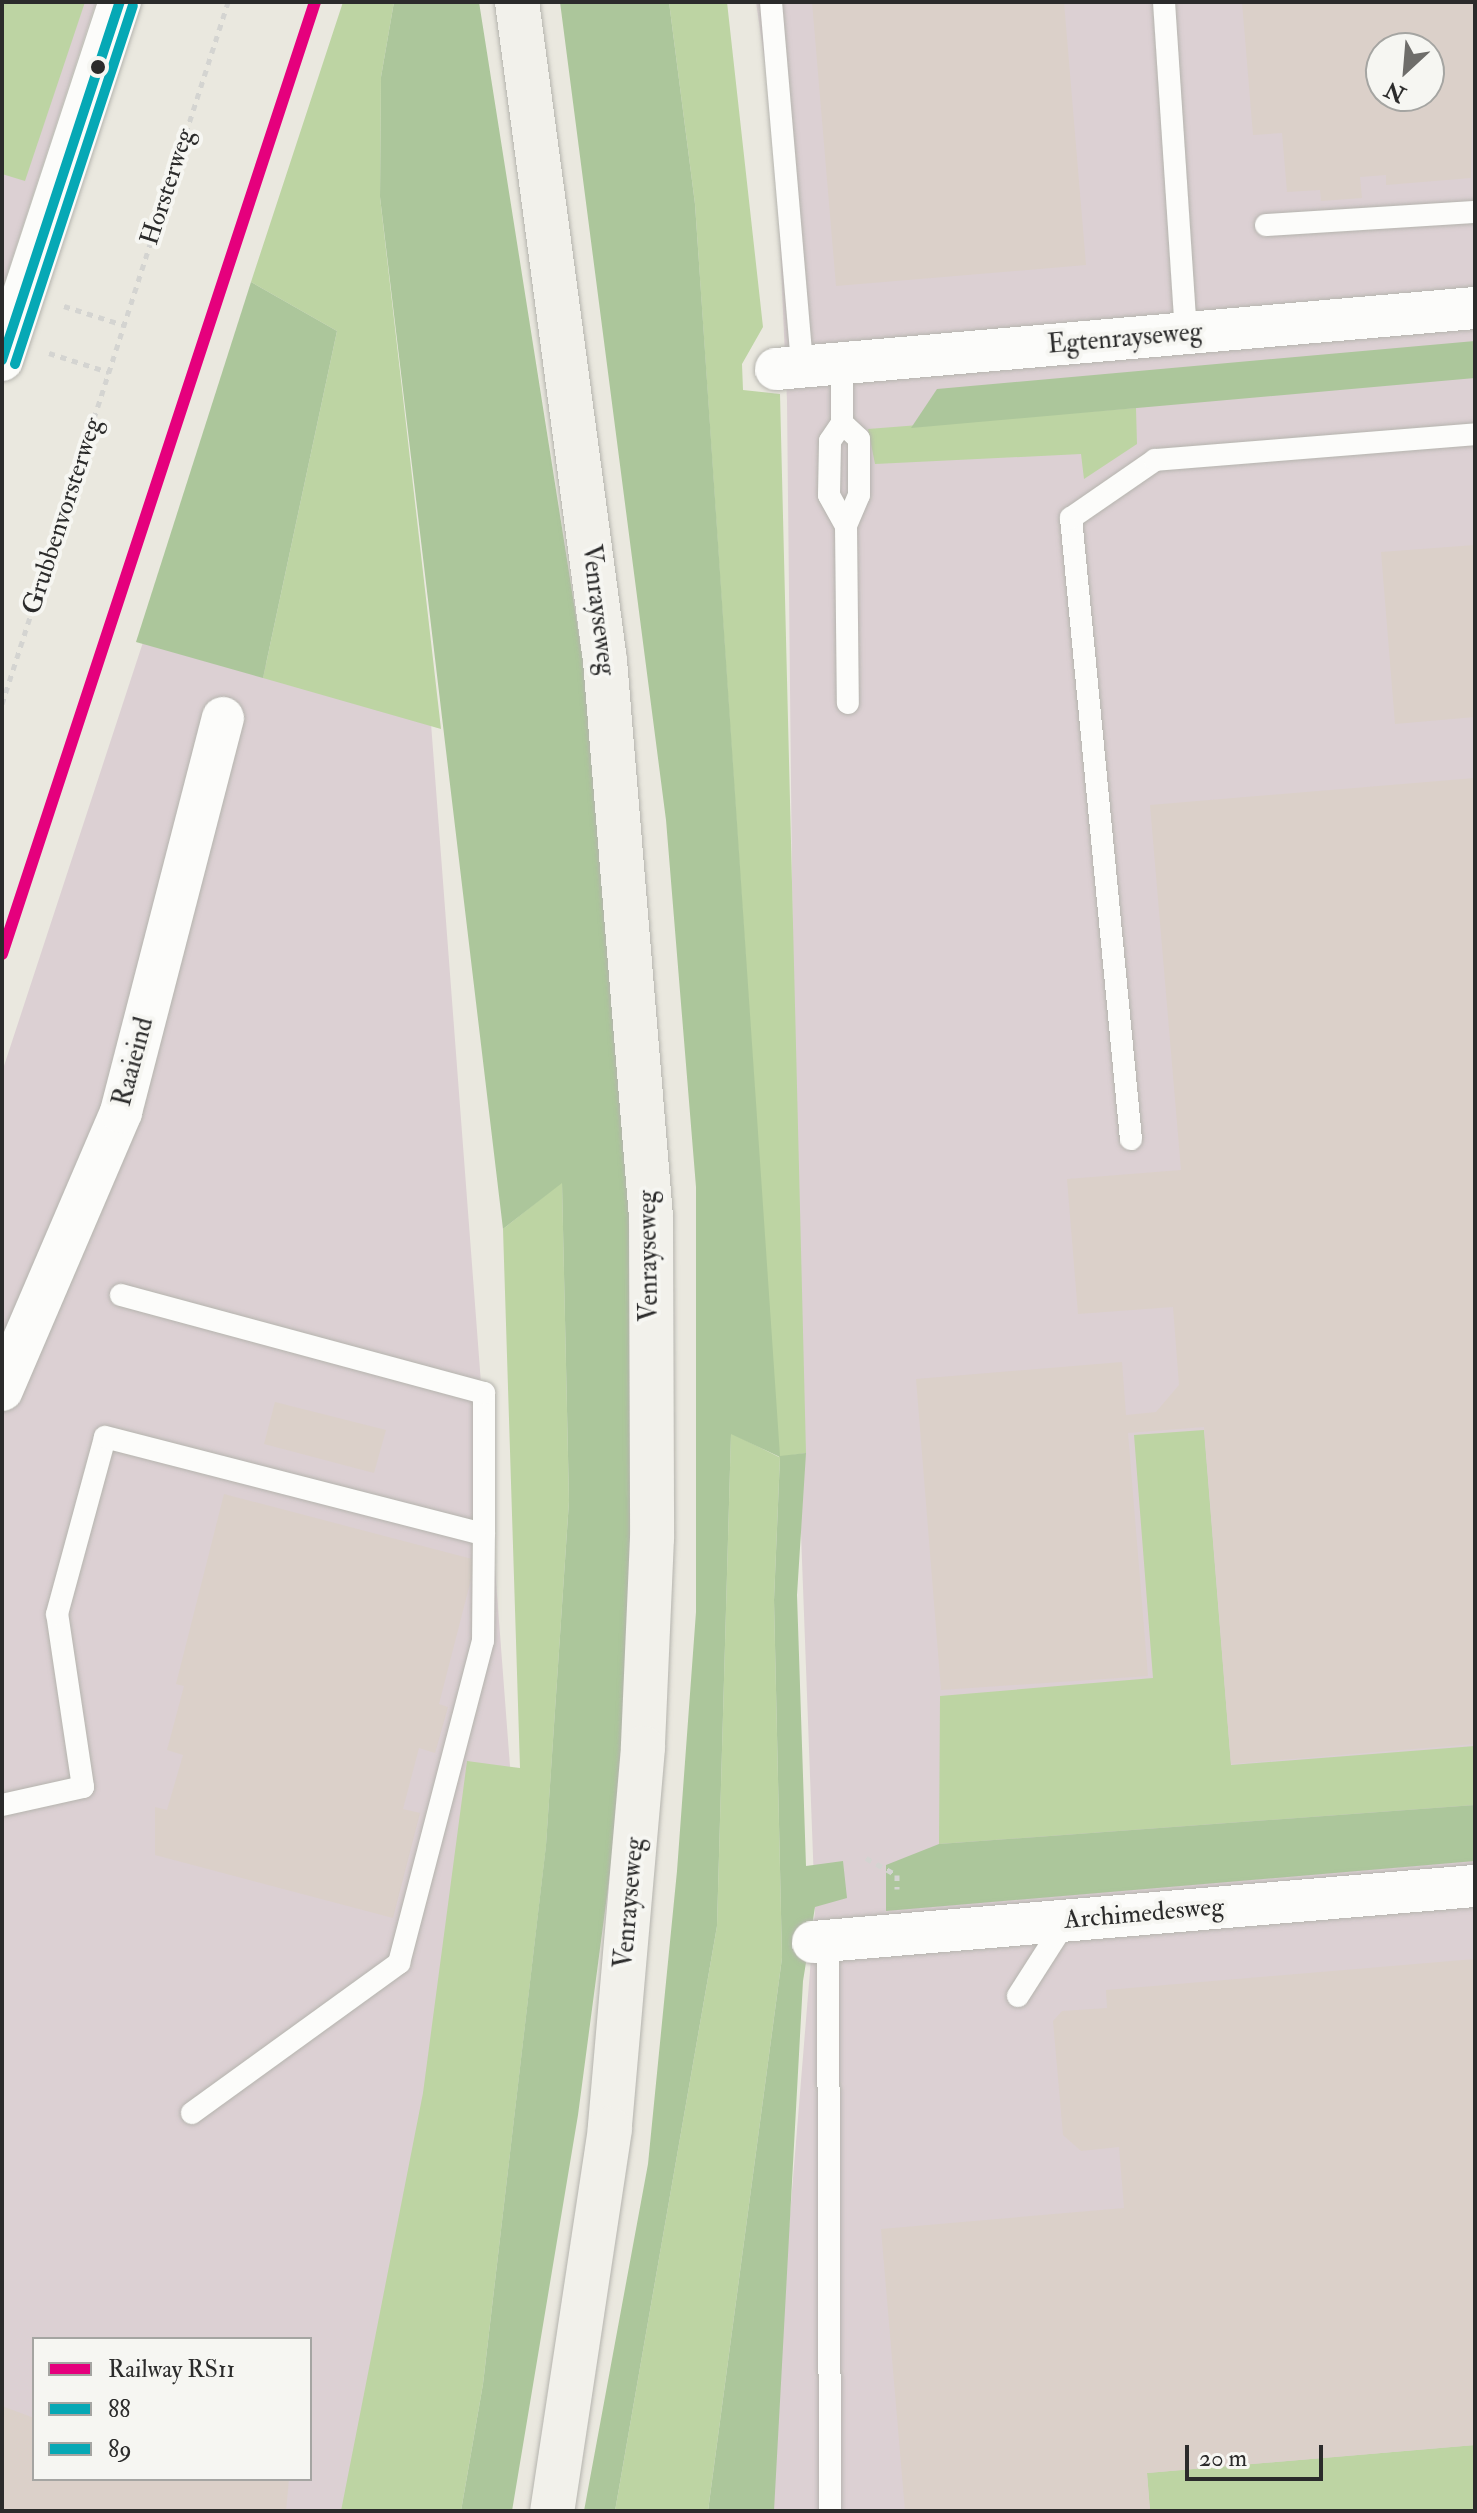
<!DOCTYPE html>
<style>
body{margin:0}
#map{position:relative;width:1477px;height:2513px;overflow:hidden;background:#eae8df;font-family:"IM FELL Double Pica",serif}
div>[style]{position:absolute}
.industrial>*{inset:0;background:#dcd0d3}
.green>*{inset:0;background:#bdd4a3}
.forest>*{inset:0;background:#acc69b}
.building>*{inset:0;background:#dbd0c9}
.path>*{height:5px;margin-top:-2.5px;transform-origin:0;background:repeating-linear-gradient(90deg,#d4d4d1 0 6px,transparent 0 12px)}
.roads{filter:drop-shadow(0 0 2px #b5b4ae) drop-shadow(0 0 2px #b5b4ae)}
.service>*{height:22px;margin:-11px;padding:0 11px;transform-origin:11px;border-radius:11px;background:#fcfcfa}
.minor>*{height:42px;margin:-21px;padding:0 21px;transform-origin:21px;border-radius:21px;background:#fcfcfa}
.secondary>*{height:44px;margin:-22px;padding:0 22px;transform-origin:22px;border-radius:22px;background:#f2f1eb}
.bus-1>*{height:10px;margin:-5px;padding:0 5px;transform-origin:5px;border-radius:5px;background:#06a8b5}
.bus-2>*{height:10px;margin:-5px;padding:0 5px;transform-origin:5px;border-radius:5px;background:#06a8b5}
.rail-1>*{height:12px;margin:-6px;padding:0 6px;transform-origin:6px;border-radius:6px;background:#e5007d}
.dots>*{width:22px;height:22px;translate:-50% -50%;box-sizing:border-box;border:4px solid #f6f6f2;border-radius:50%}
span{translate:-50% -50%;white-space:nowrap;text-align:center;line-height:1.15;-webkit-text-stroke:8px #f6f6f2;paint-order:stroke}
.street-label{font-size:26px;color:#2b2b2b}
.frame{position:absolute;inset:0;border:4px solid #2b2b2b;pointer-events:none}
.legend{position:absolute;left:32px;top:2337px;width:280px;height:144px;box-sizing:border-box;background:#f6f6f2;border:2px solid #a5a5a2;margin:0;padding:10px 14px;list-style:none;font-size:24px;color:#2b2b2b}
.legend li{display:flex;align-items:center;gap:16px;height:40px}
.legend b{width:40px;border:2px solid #a5a5a2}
.north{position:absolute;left:1365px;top:32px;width:80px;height:80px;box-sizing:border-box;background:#f6f6f2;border:2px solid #a5a5a2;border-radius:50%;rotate:206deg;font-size:22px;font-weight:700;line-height:32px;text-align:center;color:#2b2b2b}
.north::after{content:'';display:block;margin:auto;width:28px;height:36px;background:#6e6d6a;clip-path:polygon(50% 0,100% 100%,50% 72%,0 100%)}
.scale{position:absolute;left:1185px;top:2445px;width:138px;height:36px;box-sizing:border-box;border:4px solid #2b2b2b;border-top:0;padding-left:10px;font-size:24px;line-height:28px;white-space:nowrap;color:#2b2b2b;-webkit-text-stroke:6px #f6f6f2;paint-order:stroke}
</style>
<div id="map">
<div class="industrial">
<i style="clip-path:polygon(2px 2px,96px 2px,2px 290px)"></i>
<i style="clip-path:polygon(evenodd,756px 2px,1475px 2px,1475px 2511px,742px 2511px,773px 2422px,815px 1910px,798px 1453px,787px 401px,775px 131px,756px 2px,1381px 48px,1429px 48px,1429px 96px,1381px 96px,1381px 48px)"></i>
<i style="clip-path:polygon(evenodd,147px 630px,430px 710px,514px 1819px,390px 2511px,2px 2511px,2px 1072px,147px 630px,34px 2339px,310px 2339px,310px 2479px,34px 2479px,34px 2339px)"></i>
</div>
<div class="green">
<i style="clip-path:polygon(2px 2px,85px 2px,25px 181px,2px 174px)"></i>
<i style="clip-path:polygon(343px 2px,394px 2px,381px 77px,380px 197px,441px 729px,263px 678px,337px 331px,251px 282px)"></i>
<i style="clip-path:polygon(669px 2px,727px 2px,763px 327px,742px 364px,743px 390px,780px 394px,806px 1453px,780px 1457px,774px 1600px,782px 1958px,708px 2511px,615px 2511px,717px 1926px,731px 1433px,779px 1457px,695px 204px)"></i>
<i style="clip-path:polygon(1136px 408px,1137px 444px,1084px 479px,1081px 454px,875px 464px,868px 429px)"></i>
<i style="clip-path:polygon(562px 1182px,569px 1501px,546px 1846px,483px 2384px,461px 2511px,341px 2511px,423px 2093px,467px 1761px,520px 1768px,503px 1229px)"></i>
<i style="clip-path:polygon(1204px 1430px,1231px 1765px,1475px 1746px,1475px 1805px,939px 1844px,940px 1696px,1153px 1678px,1134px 1435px)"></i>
<i style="clip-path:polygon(1475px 2445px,1475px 2511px,1150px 2511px,1147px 2473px)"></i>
</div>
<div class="forest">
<i style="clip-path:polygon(394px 2px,479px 2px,595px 737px,637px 1288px,635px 1628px,621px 1790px,578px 2115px,512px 2511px,461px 2511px,483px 2384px,546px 1845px,569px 1501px,562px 1183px,503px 1229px,380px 197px,381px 77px)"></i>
<i style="clip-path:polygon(560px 2px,669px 2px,695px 204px,780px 1456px,806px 1453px,797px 1595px,806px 1866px,843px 1861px,847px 1898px,815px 1907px,803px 1981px,774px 2511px,708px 2511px,782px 1958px,774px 1600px,780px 1457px,731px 1434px,717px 1926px,615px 2511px,584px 2511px,648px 2164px,677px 1871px,696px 1612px,696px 1187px,666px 820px)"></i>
<i style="clip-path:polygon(251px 282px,337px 331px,263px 678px,136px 642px)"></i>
<i style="clip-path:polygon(1475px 341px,1475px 378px,911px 428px,937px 389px)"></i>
<i style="clip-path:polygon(1475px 1805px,1475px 1861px,886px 1911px,886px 1865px,939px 1844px)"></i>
</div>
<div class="building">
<i style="clip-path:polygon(812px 2px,1064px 2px,1086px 265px,836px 286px)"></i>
<i style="clip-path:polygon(evenodd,1242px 2px,1475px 2px,1471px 178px,1386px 185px,1386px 175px,1360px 177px,1362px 198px,1321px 201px,1320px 190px,1287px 192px,1282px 133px,1253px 135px,1242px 2px,1381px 48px,1429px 48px,1429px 96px,1381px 96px,1381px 48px)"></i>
<i style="clip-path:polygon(1475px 545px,1475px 717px,1395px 724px,1381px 552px)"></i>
<i style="clip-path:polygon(1475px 778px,1475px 1744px,1231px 1764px,1204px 1427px,1128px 1433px,1148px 1676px,941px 1690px,916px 1379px,1122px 1362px,1126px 1415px,1156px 1412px,1179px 1385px,1173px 1307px,1078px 1314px,1067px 1179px,1181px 1170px,1150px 805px)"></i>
<i style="clip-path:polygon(275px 1402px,386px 1430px,374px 1473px,264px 1444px)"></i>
<i style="clip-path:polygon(224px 1494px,476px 1560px,439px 1704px,448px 1707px,435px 1753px,419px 1748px,403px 1809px,420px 1813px,393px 1918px,155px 1855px,155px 1807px,167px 1810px,183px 1755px,167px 1750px,184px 1686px,176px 1684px)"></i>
<i style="clip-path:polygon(1475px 1959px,1475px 2445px,1147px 2473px,1150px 2511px,905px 2511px,881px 2229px,1124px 2208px,1119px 2147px,1081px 2151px,1063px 2135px,1053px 2021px,1062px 2011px,1107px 2008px,1106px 1990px)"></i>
<i style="clip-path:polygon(2px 2406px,34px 2418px,34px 2479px,289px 2479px,286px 2511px,2px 2511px)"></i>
</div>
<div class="path">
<i style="left:64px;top:306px;width:63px;rotate:17.6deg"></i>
<i style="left:49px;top:353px;width:63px;rotate:17.6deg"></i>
<i style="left:2px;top:704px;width:737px;rotate:-72.15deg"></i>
<i style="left:866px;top:1858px;width:35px;rotate:29deg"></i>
<i style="left:897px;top:1875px;width:14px;rotate:90deg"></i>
</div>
<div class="roads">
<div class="service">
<i style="left:771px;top:2px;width:366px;rotate:85.1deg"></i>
<i style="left:1164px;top:2px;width:332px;rotate:86.2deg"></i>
<i style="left:1266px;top:225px;width:209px;rotate:-3.6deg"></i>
<i style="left:842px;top:423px;width:23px;rotate:43deg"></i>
<i style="left:859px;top:439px;width:56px;rotate:90deg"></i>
<i style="left:859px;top:495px;width:34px;rotate:113deg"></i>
<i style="left:846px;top:526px;width:35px;rotate:-119deg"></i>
<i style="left:829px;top:495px;width:54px;rotate:-88.9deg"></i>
<i style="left:830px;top:441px;width:22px;rotate:-56deg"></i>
<i style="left:842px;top:423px;width:60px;rotate:-90deg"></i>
<i style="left:846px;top:526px;width:177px;rotate:89.4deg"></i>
<i style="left:1131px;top:1139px;width:624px;rotate:-95.52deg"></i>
<i style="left:1071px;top:518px;width:102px;rotate:-34.6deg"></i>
<i style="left:1155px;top:460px;width:321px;rotate:-4.6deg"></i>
<i style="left:2px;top:1805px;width:83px;rotate:-12.5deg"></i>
<i style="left:83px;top:1787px;width:175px;rotate:-98.5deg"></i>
<i style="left:57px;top:1614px;width:183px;rotate:-74.8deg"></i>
<i style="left:105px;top:1437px;width:391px;rotate:14.4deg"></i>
<i style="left:484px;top:1534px;width:141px;rotate:-90deg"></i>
<i style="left:484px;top:1393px;width:376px;rotate:-164.9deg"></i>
<i style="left:828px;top:1940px;width:571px;rotate:89.8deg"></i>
<i style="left:1018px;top:1996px;width:89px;rotate:-57.4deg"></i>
<i style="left:192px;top:2113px;width:256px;rotate:-35.9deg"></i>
<i style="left:399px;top:1963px;width:333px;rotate:-75.4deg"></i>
<i style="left:483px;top:1641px;width:107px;rotate:-89.5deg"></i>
</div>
<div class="minor">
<i style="left:2px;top:360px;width:377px;rotate:-71.8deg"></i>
<i style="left:776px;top:369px;width:702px;rotate:-4.99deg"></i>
<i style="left:2px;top:1390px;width:302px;rotate:-66.8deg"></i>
<i style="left:121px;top:1112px;width:407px;rotate:-75.5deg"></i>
<i style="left:813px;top:1942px;width:664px;rotate:-4.84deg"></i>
</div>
<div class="secondary">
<i style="left:517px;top:2px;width:665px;rotate:82.39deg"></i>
<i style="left:605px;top:661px;width:558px;rotate:85.27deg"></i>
<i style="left:651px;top:1217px;width:321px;rotate:89.8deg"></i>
<i style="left:652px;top:1538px;width:210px;rotate:92.5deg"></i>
<i style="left:643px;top:1748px;width:382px;rotate:95deg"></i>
<i style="left:610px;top:2129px;width:386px;rotate:98.6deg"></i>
</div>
</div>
<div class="bus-1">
<i style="left:2px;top:360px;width:377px;rotate:-71.8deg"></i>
</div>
<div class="bus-2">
<i style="left:15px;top:364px;width:377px;rotate:-71.8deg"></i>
</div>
<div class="rail-1">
<i style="left:2px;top:954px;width:1002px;rotate:-71.8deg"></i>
</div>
<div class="dots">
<i style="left:98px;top:67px;background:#2b2b2b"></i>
</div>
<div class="street-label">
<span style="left:168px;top:187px;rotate:-72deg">Horsterweg</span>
<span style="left:1125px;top:339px;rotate:-5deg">Egtenrayseweg</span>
<span style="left:63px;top:516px;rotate:-72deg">Grubbenvorsterweg</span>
<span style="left:598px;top:610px;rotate:83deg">Venrayseweg</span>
<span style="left:134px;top:1062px;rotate:-75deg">Raaieind</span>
<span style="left:649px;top:1256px;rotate:-91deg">Venrayseweg</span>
<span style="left:630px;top:1903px;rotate:-85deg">Venrayseweg</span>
<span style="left:1144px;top:1914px;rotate:-5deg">Archimedesweg</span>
</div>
<div class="frame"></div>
<ul class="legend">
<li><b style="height:10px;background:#e5007d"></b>Railway RS11</li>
<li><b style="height:10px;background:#06a8b5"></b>88</li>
<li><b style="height:10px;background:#06a8b5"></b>89</li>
</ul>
<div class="north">N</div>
<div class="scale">20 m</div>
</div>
